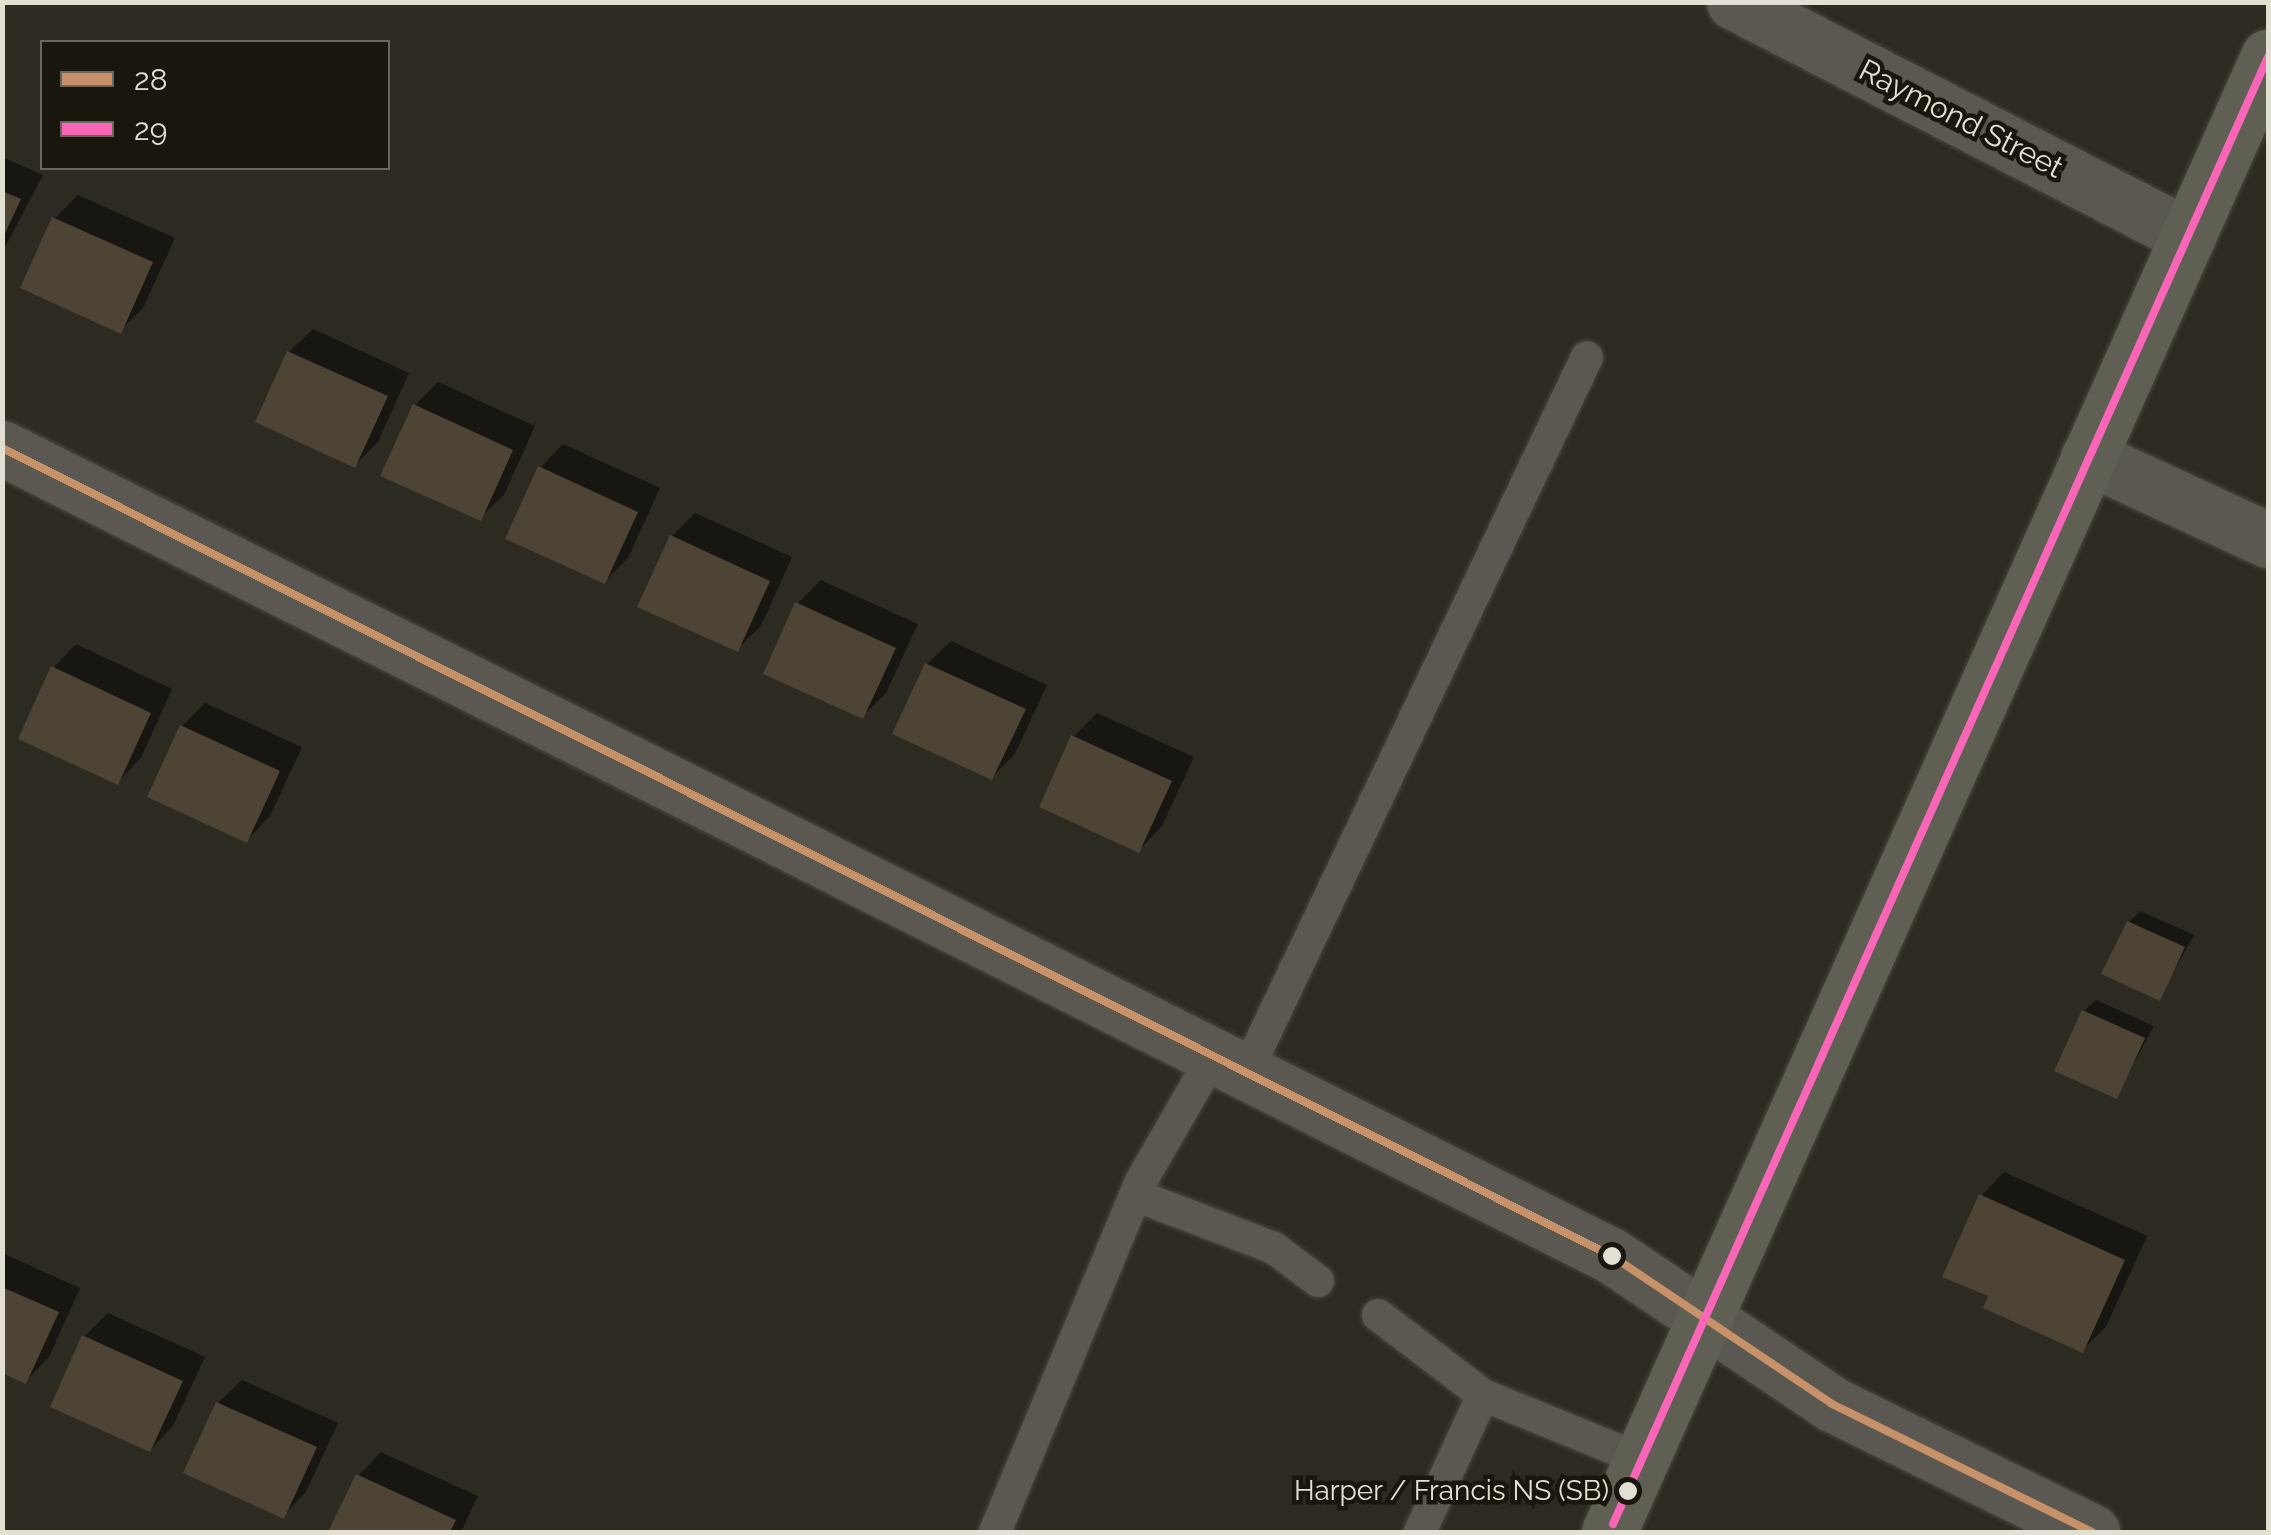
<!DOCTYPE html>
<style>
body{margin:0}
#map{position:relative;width:2271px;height:1535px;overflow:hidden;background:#2d2a21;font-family:Raleway,sans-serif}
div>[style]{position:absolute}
.shadow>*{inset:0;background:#0007}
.building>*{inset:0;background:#4d4436}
.roads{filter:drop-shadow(0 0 2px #4a473f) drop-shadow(0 0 2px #4a473f)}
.service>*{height:32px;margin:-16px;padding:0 16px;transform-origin:16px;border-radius:16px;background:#5a5850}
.minor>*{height:55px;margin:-27.5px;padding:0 27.5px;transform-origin:27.5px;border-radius:27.5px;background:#5a5850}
.secondary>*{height:55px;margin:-27.5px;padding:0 27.5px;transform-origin:27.5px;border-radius:27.5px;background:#5f5f54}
.bus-1>*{height:8px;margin:-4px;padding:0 4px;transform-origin:4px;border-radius:4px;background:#c7916a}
.bus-2>*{height:8px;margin:-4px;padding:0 4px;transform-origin:4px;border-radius:4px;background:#fa66b7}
.dots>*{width:28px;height:28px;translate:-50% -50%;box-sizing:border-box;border:5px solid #18160d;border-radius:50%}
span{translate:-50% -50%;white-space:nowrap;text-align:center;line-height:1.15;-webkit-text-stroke:9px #18160d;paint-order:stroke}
.bus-label{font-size:28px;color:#e2dfd3}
.right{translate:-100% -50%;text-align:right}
.street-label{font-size:30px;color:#e2dfd3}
.frame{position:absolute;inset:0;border:5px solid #e2dfd3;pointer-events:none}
.legend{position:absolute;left:40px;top:40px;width:350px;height:130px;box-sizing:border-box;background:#18160d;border:2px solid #69665c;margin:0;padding:12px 18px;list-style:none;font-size:30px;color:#e2dfd3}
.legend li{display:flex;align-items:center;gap:20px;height:50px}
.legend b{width:50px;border:2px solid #69665c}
</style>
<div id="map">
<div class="shadow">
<i style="clip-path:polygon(2px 157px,43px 175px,2px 253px)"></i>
<i style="clip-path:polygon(78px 195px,175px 238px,143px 308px,120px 331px,55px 218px)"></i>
<i style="clip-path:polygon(313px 329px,409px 373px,378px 442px,355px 465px,289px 352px)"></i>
<i style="clip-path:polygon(438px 382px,535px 426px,504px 495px,480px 518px,415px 405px)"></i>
<i style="clip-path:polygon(563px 444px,660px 488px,628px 558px,605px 581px,540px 468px)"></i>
<i style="clip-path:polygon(695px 513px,792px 557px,761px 626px,737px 649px,672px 536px)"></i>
<i style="clip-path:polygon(821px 580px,918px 624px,886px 693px,863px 716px,797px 604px)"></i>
<i style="clip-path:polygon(951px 641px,1047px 685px,1015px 754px,992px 777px,927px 664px)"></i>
<i style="clip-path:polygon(76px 644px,172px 689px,141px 758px,118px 782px,53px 668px)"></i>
<i style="clip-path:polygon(205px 703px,302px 747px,270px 816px,247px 840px,182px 726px)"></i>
<i style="clip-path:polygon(1097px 713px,1194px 757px,1162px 826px,1139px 850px,1073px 737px)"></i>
<i style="clip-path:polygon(2140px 911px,2194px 935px,2159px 998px,2129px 922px)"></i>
<i style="clip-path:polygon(2096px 1000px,2154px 1026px,2116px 1096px,2084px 1011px)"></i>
<i style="clip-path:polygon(2004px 1172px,2147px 1236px,2106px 1327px,2082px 1350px,1991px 1295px,1981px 1196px)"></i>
<i style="clip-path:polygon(2px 1253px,80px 1288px,49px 1357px,26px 1381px,2px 1370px)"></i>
<i style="clip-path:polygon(108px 1313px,205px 1357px,173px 1426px,150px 1450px,84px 1337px)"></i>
<i style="clip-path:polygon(242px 1380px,338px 1423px,306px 1492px,283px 1516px,218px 1403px)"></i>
<i style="clip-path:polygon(381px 1452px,478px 1496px,461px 1532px,331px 1532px,358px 1476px)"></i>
</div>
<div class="building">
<i style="clip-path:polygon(2px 191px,21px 199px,2px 240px)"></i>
<i style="clip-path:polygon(52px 217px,153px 262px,121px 334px,20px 288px)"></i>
<i style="clip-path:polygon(287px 351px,388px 396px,355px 468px,255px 422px)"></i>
<i style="clip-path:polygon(413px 404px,513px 450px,481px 521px,380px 476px)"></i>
<i style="clip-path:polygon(538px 466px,638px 512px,605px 584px,505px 539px)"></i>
<i style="clip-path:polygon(670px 535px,770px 581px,738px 652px,637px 607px)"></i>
<i style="clip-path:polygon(795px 602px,896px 648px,863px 719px,763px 674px)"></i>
<i style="clip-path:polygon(925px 663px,1026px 709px,992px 780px,892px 734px)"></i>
<i style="clip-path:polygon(51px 666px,151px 713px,118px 785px,18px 739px)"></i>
<i style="clip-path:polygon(180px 725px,280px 771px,247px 843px,147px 797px)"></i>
<i style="clip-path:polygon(1071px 735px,1172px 781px,1139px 853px,1039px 807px)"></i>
<i style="clip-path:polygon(2127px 921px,2185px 947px,2160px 1001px,2101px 974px)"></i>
<i style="clip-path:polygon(2082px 1010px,2145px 1038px,2117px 1099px,2054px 1071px)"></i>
<i style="clip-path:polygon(1979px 1194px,2125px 1260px,2083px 1353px,1983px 1308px,1988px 1296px,1942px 1277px)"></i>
<i style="clip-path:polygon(2px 1287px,59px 1312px,26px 1384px,2px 1373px)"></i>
<i style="clip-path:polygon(82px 1335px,183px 1381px,150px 1452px,50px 1407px)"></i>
<i style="clip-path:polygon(216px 1402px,317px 1447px,284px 1519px,183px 1473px)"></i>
<i style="clip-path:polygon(356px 1474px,456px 1520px,450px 1532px,328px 1532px)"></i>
</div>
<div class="roads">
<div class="service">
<i style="left:1245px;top:1075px;width:795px;rotate:-64.53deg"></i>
<i style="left:1135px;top:1195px;width:149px;rotate:20.9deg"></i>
<i style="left:1274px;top:1248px;width:55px;rotate:36.9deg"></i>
<i style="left:1378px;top:1315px;width:132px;rotate:37.3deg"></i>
<i style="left:1483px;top:1395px;width:151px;rotate:114.7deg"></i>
<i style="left:1483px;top:1395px;width:172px;rotate:22.2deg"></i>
<i style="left:995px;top:1532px;width:378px;rotate:-67.4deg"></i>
<i style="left:1140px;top:1183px;width:144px;rotate:-60.1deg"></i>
</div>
<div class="minor">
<i style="left:1734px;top:2px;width:511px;rotate:27.27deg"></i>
<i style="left:2px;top:448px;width:1801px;rotate:26.65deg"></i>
<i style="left:1612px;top:1256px;width:265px;rotate:33.9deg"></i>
<i style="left:1832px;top:1404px;width:290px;rotate:26.2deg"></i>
<i style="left:2088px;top:457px;width:198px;rotate:24.8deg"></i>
</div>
<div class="secondary">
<i style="left:1609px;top:1532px;width:1616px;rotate:-65.93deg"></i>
</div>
</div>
<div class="bus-1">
<i style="left:2px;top:448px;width:1801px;rotate:26.65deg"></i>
<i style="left:1612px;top:1256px;width:265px;rotate:33.9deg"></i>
<i style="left:1832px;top:1404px;width:290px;rotate:26.2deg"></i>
</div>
<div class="bus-2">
<i style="left:1613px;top:1524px;width:1607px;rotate:-65.94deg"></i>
</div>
<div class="dots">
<i style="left:1612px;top:1256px;background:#e2dfd3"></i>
<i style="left:1628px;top:1491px;background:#e2dfd3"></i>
</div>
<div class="bus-label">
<span class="right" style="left:1609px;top:1491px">Harper / Francis NS (SB)</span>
</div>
<div class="street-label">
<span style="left:1961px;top:119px;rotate:27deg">Raymond Street</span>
</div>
<div class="frame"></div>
<ul class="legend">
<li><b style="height:12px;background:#c7916a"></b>28</li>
<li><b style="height:12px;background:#fa66b7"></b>29</li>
</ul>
</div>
